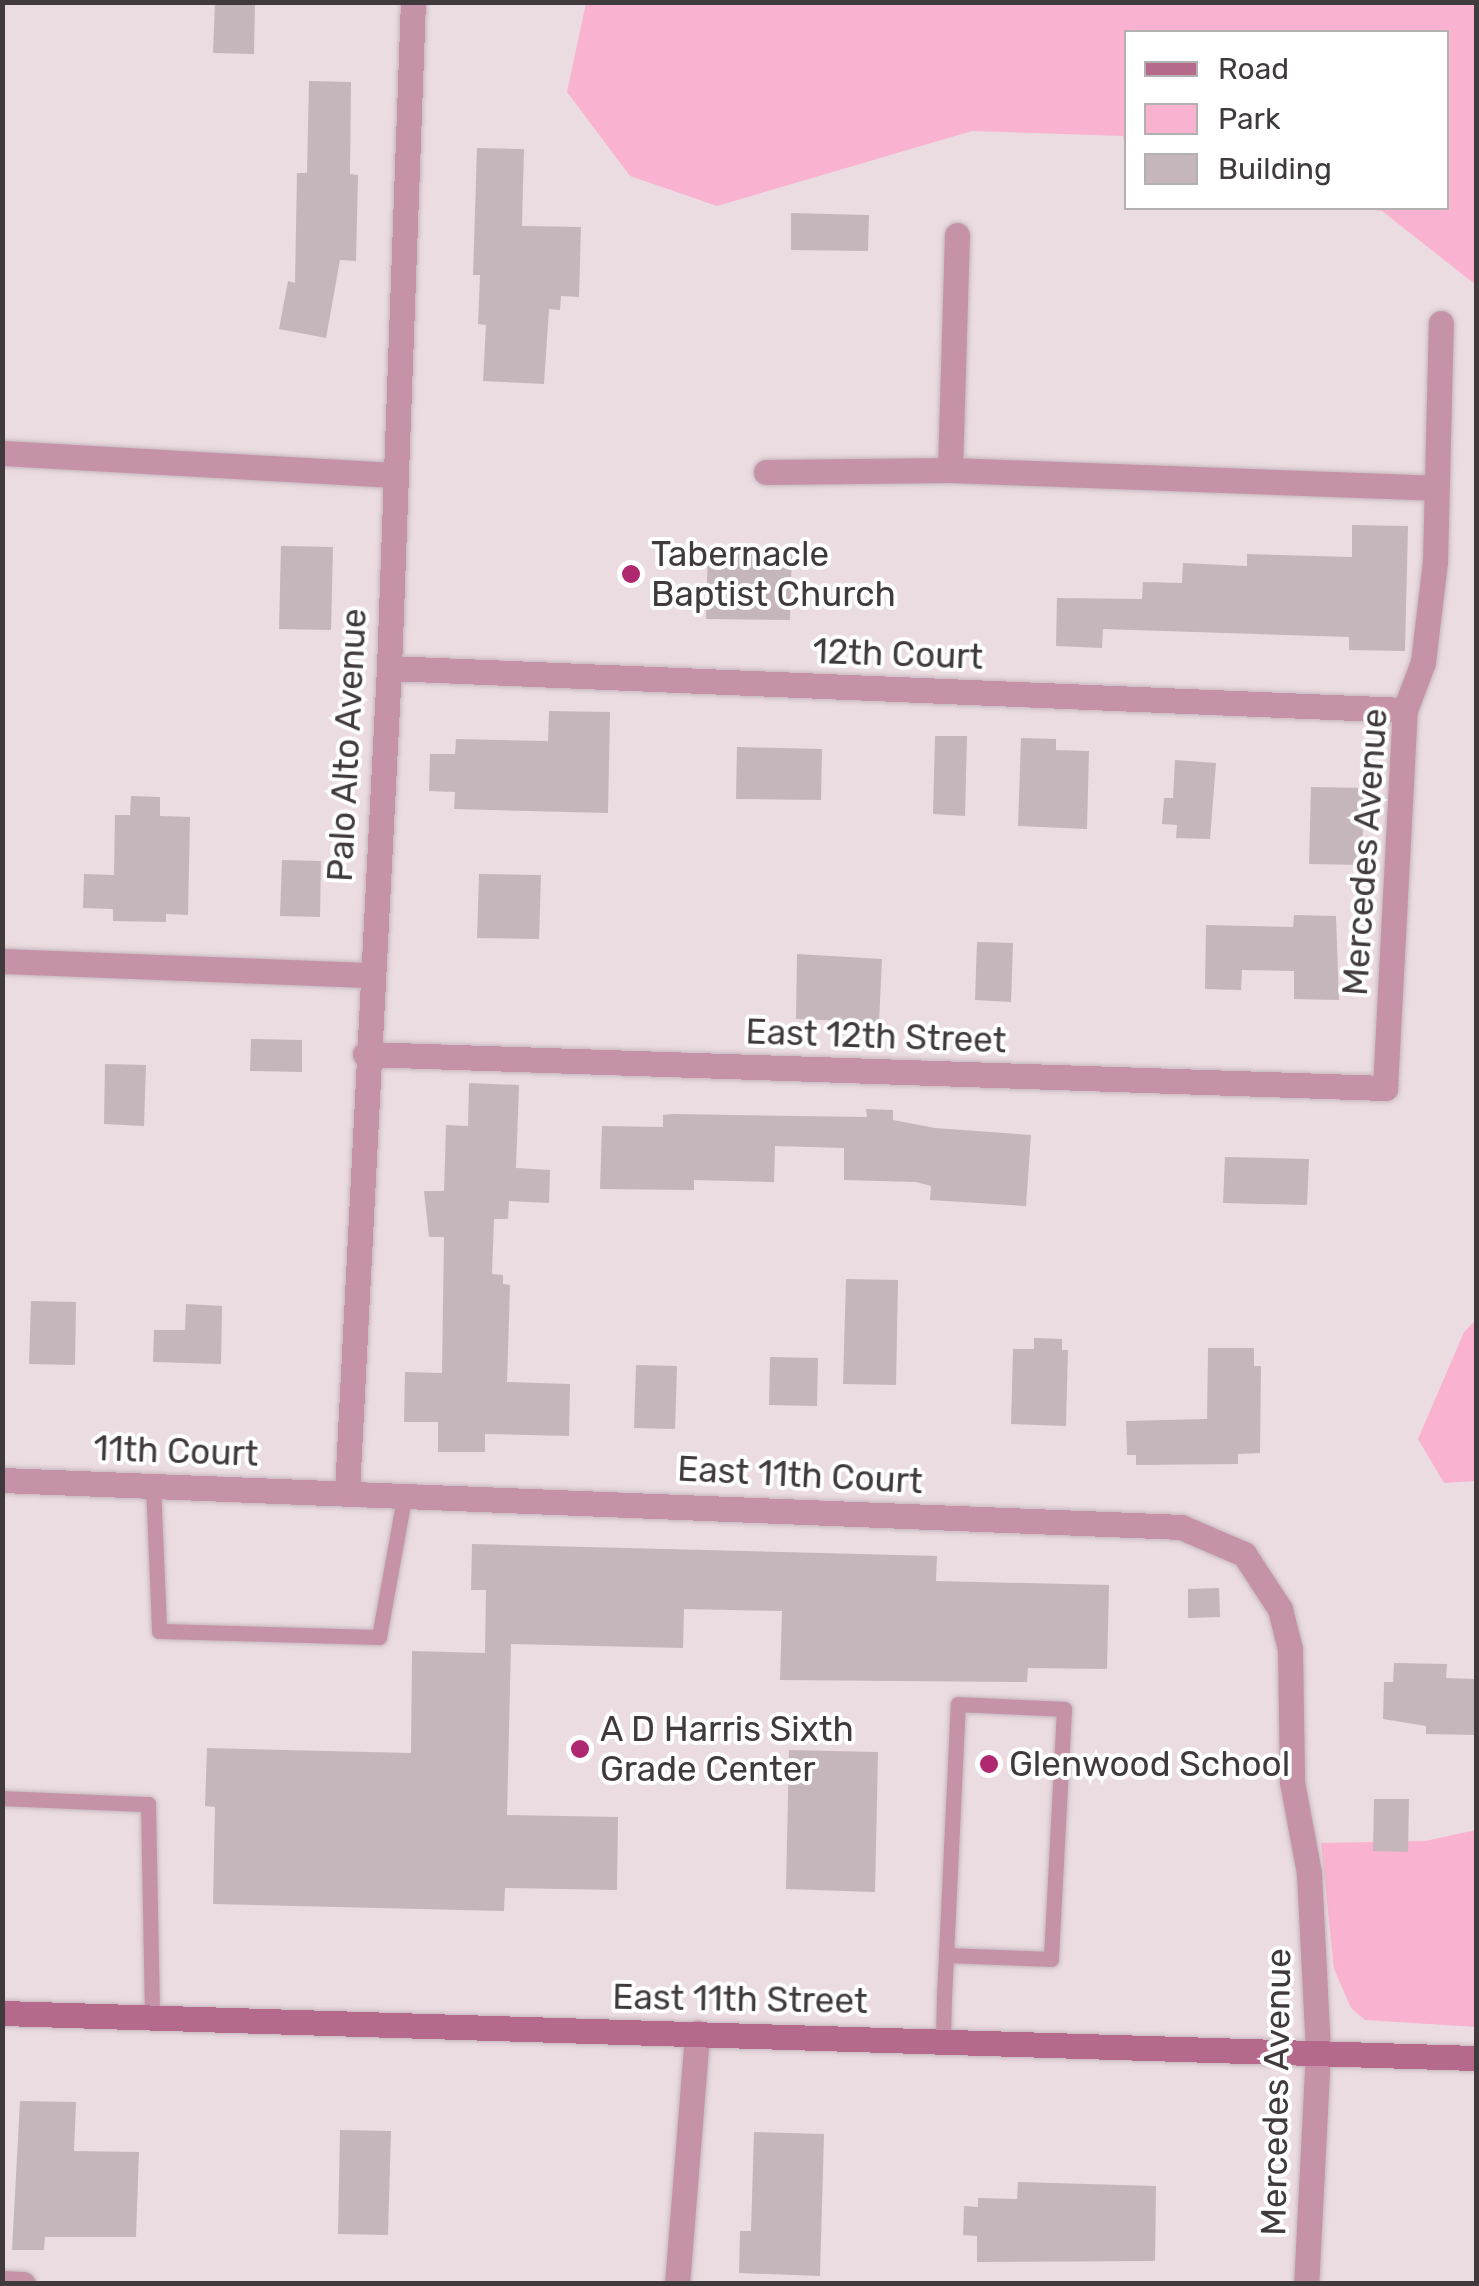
<!DOCTYPE html>
<style>
body{margin:0}
#map{position:relative;width:1479px;height:2286px;overflow:hidden;background:#ebdce1;font-family:Rubik,sans-serif}
div>[style]{position:absolute}
.green>*{inset:0;background:#f9b3d0}
.building>*{inset:0;background:#c4b6bb}
.roads{filter:drop-shadow(0 0 2px #c5b8bd) drop-shadow(0 0 2px #c5b8bd)}
.lane>*{height:15px;margin:-7.5px;padding:0 7.5px;transform-origin:7.5px;border-radius:7.5px;background:#c692a7}
.street>*{height:25px;margin:-12.5px;padding:0 12.5px;transform-origin:12.5px;border-radius:12.5px;background:#c692a7}
.secondary>*{height:25px;margin:-12.5px;padding:0 12.5px;transform-origin:12.5px;border-radius:12.5px;background:#b66a8b}
.dots>*{width:28px;height:28px;translate:-50% -50%;box-sizing:border-box;border:5px solid #fff;border-radius:50%}
span{translate:-50% -50%;white-space:nowrap;text-align:center;line-height:1.15;-webkit-text-stroke:8px #fff;paint-order:stroke}
.poi-label{font-size:35px;color:#403a3d}
.left{translate:0 -50%;text-align:left}
.street-label{font-size:35px;color:#403a3d}
.frame{position:absolute;inset:0;border:5px solid #403a3d;pointer-events:none}
.legend{position:absolute;left:1124px;top:30px;width:325px;height:180px;box-sizing:border-box;background:#fff;border:2px solid #b3b0b1;margin:0;padding:12px 18px;list-style:none;font-size:30px;color:#403a3d}
.legend li{display:flex;align-items:center;gap:20px;height:50px}
.legend b{width:50px;border:2px solid #b3b0b1}
</style>
<div id="map">
<div class="green">
<i style="clip-path:polygon(586px 3px,1476px 3px,1476px 285px,1382px 211px,1353px 208px,1446px 208px,1446px 32px,1126px 32px,1126px 150px,1123px 136px,972px 131px,717px 206px,630px 176px,567px 92px)"></i>
<i style="clip-path:polygon(1476px 1320px,1476px 1481px,1444px 1483px,1418px 1439px,1464px 1332px)"></i>
<i style="clip-path:polygon(1476px 1830px,1476px 2027px,1365px 2020px,1351px 2008px,1334px 1969px,1321px 1843px,1425px 1841px)"></i>
</div>
<div class="building">
<i style="clip-path:polygon(215px 2px,255px 2px,254px 54px,213px 53px)"></i>
<i style="clip-path:polygon(309px 81px,351px 82px,350px 174px,358px 175px,356px 261px,340px 260px,326px 338px,279px 329px,288px 281px,295px 283px,297px 173px,307px 173px)"></i>
<i style="clip-path:polygon(477px 148px,524px 149px,522px 226px,581px 227px,579px 297px,561px 296px,560px 310px,549px 309px,544px 384px,483px 381px,486px 325px,478px 324px,480px 275px,473px 275px)"></i>
<i style="clip-path:polygon(791px 213px,869px 215px,868px 251px,791px 250px)"></i>
<i style="clip-path:polygon(1352px 525px,1408px 526px,1405px 651px,1349px 650px,1349px 637px,1103px 629px,1102px 648px,1056px 646px,1057px 598px,1142px 599px,1143px 582px,1182px 583px,1183px 563px,1247px 566px,1247px 554px,1352px 557px)"></i>
<i style="clip-path:polygon(281px 546px,333px 547px,331px 630px,279px 629px)"></i>
<i style="clip-path:polygon(708px 547px,792px 549px,790px 620px,706px 619px)"></i>
<i style="clip-path:polygon(549px 711px,610px 712px,608px 813px,454px 809px,455px 792px,429px 791px,430px 754px,455px 754px,456px 739px,548px 741px)"></i>
<i style="clip-path:polygon(935px 736px,967px 736px,965px 816px,933px 814px)"></i>
<i style="clip-path:polygon(1021px 738px,1056px 739px,1056px 750px,1089px 751px,1087px 829px,1018px 826px)"></i>
<i style="clip-path:polygon(737px 747px,822px 749px,821px 800px,736px 799px)"></i>
<i style="clip-path:polygon(1175px 760px,1216px 763px,1210px 839px,1176px 838px,1177px 825px,1162px 824px,1164px 798px,1173px 798px)"></i>
<i style="clip-path:polygon(1311px 787px,1364px 788px,1362px 865px,1309px 864px)"></i>
<i style="clip-path:polygon(131px 796px,160px 797px,160px 816px,190px 817px,188px 915px,166px 914px,166px 922px,113px 921px,113px 909px,83px 908px,84px 874px,114px 875px,115px 815px,130px 815px)"></i>
<i style="clip-path:polygon(282px 860px,321px 861px,320px 917px,280px 916px)"></i>
<i style="clip-path:polygon(479px 874px,541px 875px,539px 939px,477px 938px)"></i>
<i style="clip-path:polygon(1294px 915px,1336px 916px,1339px 1000px,1294px 999px,1294px 971px,1242px 970px,1241px 990px,1205px 989px,1206px 925px,1293px 927px)"></i>
<i style="clip-path:polygon(977px 942px,1013px 943px,1011px 1002px,975px 1000px)"></i>
<i style="clip-path:polygon(797px 954px,882px 959px,879px 1022px,796px 1019px)"></i>
<i style="clip-path:polygon(251px 1039px,302px 1040px,302px 1072px,250px 1071px)"></i>
<i style="clip-path:polygon(105px 1064px,146px 1065px,144px 1126px,104px 1124px)"></i>
<i style="clip-path:polygon(469px 1083px,519px 1085px,516px 1168px,550px 1170px,549px 1203px,509px 1201px,508px 1219px,494px 1219px,492px 1274px,503px 1275px,503px 1284px,510px 1285px,507px 1382px,570px 1384px,569px 1436px,485px 1434px,485px 1452px,438px 1452px,438px 1422px,404px 1422px,405px 1372px,442px 1373px,444px 1237px,429px 1237px,424px 1191px,444px 1191px,446px 1125px,468px 1126px)"></i>
<i style="clip-path:polygon(866px 1109px,893px 1110px,893px 1120px,935px 1128px,1031px 1135px,1026px 1206px,930px 1200px,931px 1186px,916px 1182px,844px 1180px,844px 1148px,775px 1146px,774px 1182px,694px 1180px,694px 1190px,600px 1189px,602px 1126px,663px 1127px,663px 1115px,673px 1114px,867px 1117px)"></i>
<i style="clip-path:polygon(1225px 1157px,1309px 1159px,1307px 1205px,1223px 1203px)"></i>
<i style="clip-path:polygon(846px 1279px,898px 1280px,896px 1385px,843px 1384px)"></i>
<i style="clip-path:polygon(31px 1301px,76px 1302px,75px 1365px,29px 1364px)"></i>
<i style="clip-path:polygon(186px 1304px,222px 1306px,221px 1364px,153px 1362px,154px 1330px,185px 1330px)"></i>
<i style="clip-path:polygon(1034px 1338px,1062px 1339px,1062px 1350px,1068px 1350px,1066px 1426px,1011px 1424px,1013px 1349px,1034px 1349px)"></i>
<i style="clip-path:polygon(1208px 1348px,1254px 1348px,1254px 1366px,1261px 1366px,1260px 1453px,1238px 1454px,1238px 1464px,1136px 1465px,1136px 1455px,1127px 1455px,1126px 1421px,1207px 1419px)"></i>
<i style="clip-path:polygon(770px 1357px,818px 1358px,817px 1406px,769px 1405px)"></i>
<i style="clip-path:polygon(636px 1365px,677px 1366px,675px 1429px,634px 1428px)"></i>
<i style="clip-path:polygon(472px 1544px,937px 1556px,936px 1581px,1109px 1585px,1107px 1669px,1028px 1668px,1027px 1682px,780px 1680px,782px 1611px,684px 1609px,683px 1648px,511px 1644px,507px 1815px,618px 1817px,617px 1890px,505px 1888px,504px 1911px,213px 1904px,215px 1807px,205px 1806px,207px 1748px,411px 1753px,412px 1651px,485px 1653px,486px 1590px,471px 1590px)"></i>
<i style="clip-path:polygon(1219px 1588px,1220px 1617px,1188px 1618px,1188px 1589px)"></i>
<i style="clip-path:polygon(1394px 1663px,1447px 1664px,1446px 1678px,1476px 1679px,1476px 1735px,1426px 1734px,1426px 1726px,1383px 1719px,1384px 1682px,1393px 1682px)"></i>
<i style="clip-path:polygon(789px 1750px,878px 1752px,875px 1892px,786px 1889px)"></i>
<i style="clip-path:polygon(1374px 1799px,1409px 1799px,1408px 1852px,1373px 1851px)"></i>
<i style="clip-path:polygon(20px 2101px,76px 2102px,74px 2151px,139px 2152px,136px 2237px,45px 2237px,44px 2250px,12px 2250px)"></i>
<i style="clip-path:polygon(340px 2130px,391px 2131px,388px 2235px,338px 2234px)"></i>
<i style="clip-path:polygon(754px 2132px,824px 2134px,820px 2276px,739px 2273px,740px 2231px,751px 2231px)"></i>
<i style="clip-path:polygon(1018px 2182px,1156px 2186px,1155px 2261px,977px 2262px,977px 2236px,963px 2235px,964px 2206px,978px 2207px,978px 2198px,1017px 2199px)"></i>
</div>
<div class="roads">
<div class="lane">
<i style="left:153px;top:1485px;width:146px;rotate:87.6deg"></i>
<i style="left:159px;top:1631px;width:220px;rotate:1.6deg"></i>
<i style="left:379px;top:1637px;width:146px;rotate:-79.8deg"></i>
<i style="left:2px;top:1798px;width:146px;rotate:2.4deg"></i>
<i style="left:148px;top:1804px;width:215px;rotate:88.9deg"></i>
<i style="left:943px;top:2038px;width:42px;rotate:-88.6deg"></i>
<i style="left:944px;top:1996px;width:20px;rotate:-87deg"></i>
<i style="left:945px;top:1976px;width:21px;rotate:-87deg"></i>
<i style="left:946px;top:1955px;width:251px;rotate:-87.3deg"></i>
<i style="left:958px;top:1704px;width:106px;rotate:2.7deg"></i>
<i style="left:1064px;top:1709px;width:250px;rotate:93deg"></i>
<i style="left:1051px;top:1959px;width:105px;rotate:-177.8deg"></i>
</div>
<div class="street">
<i style="left:2px;top:453px;width:394px;rotate:3.2deg"></i>
<i style="left:950px;top:470px;width:235px;rotate:-88.3deg"></i>
<i style="left:766px;top:472px;width:184px;rotate:-0.6deg"></i>
<i style="left:950px;top:470px;width:485px;rotate:2.1deg"></i>
<i style="left:389px;top:668px;width:1017px;rotate:2.37deg"></i>
<i style="left:2px;top:961px;width:366px;rotate:2.2deg"></i>
<i style="left:365px;top:1054px;width:1021px;rotate:1.91deg"></i>
<i style="left:1385px;top:1088px;width:379px;rotate:-87deg"></i>
<i style="left:1405px;top:710px;width:51px;rotate:-69.4deg"></i>
<i style="left:1423px;top:662px;width:101px;rotate:-83.2deg"></i>
<i style="left:1435px;top:562px;width:239px;rotate:-88.6deg"></i>
<i style="left:2px;top:1480px;width:1180px;rotate:2.28deg"></i>
<i style="left:1181px;top:1527px;width:69px;rotate:23.2deg"></i>
<i style="left:1244px;top:1554px;width:66px;rotate:56.8deg"></i>
<i style="left:1280px;top:1609px;width:41px;rotate:76deg"></i>
<i style="left:1290px;top:1649px;width:133px;rotate:89.1deg"></i>
<i style="left:1292px;top:1782px;width:93px;rotate:79.4deg"></i>
<i style="left:1309px;top:1873px;width:178px;rotate:87.1deg"></i>
<i style="left:1318px;top:2051px;width:233px;rotate:92.9deg"></i>
<i style="left:347px;top:1491px;width:824px;rotate:-87.08deg"></i>
<i style="left:389px;top:668px;width:666px;rotate:-87.94deg"></i>
<i style="left:2px;top:2283px;width:21px;rotate:3deg"></i>
<i style="left:677px;top:2284px;width:252px;rotate:-85.4deg"></i>
</div>
<div class="secondary">
<i style="left:2px;top:2013px;width:1475px;rotate:1.75deg"></i>
</div>
</div>
<div class="dots">
<i style="left:631px;top:574px;background:#ae2970"></i>
<i style="left:580px;top:1749px;background:#ae2970"></i>
<i style="left:989px;top:1764px;background:#ae2970"></i>
</div>
<div class="poi-label">
<span class="left" style="left:651px;top:574px">Tabernacle<br>Baptist Church</span>
<span class="left" style="left:600px;top:1749px">A D Harris Sixth<br>Grade Center</span>
<span class="left" style="left:1009px;top:1764px">Glenwood School</span>
</div>
<div class="street-label">
<span style="left:898px;top:654px;rotate:2deg">12th Court</span>
<span style="left:347px;top:745px;rotate:-87deg">Palo Alto Avenue</span>
<span style="left:1365px;top:852px;rotate:-86deg">Mercedes Avenue</span>
<span style="left:876px;top:1036px;rotate:2deg">East 12th Street</span>
<span style="left:176px;top:1451px;rotate:2deg">11th Court</span>
<span style="left:800px;top:1475px;rotate:3deg">East 11th Court</span>
<span style="left:740px;top:1999px;rotate:1deg">East 11th Street</span>
<span style="left:1276px;top:2092px;rotate:-89deg">Mercedes Avenue</span>
</div>
<div class="frame"></div>
<ul class="legend">
<li><b style="height:12px;background:#b66a8b"></b>Road</li>
<li><b style="height:28px;background:#f9b3d0"></b>Park</li>
<li><b style="height:28px;background:#c4b6bb"></b>Building</li>
</ul>
</div>
